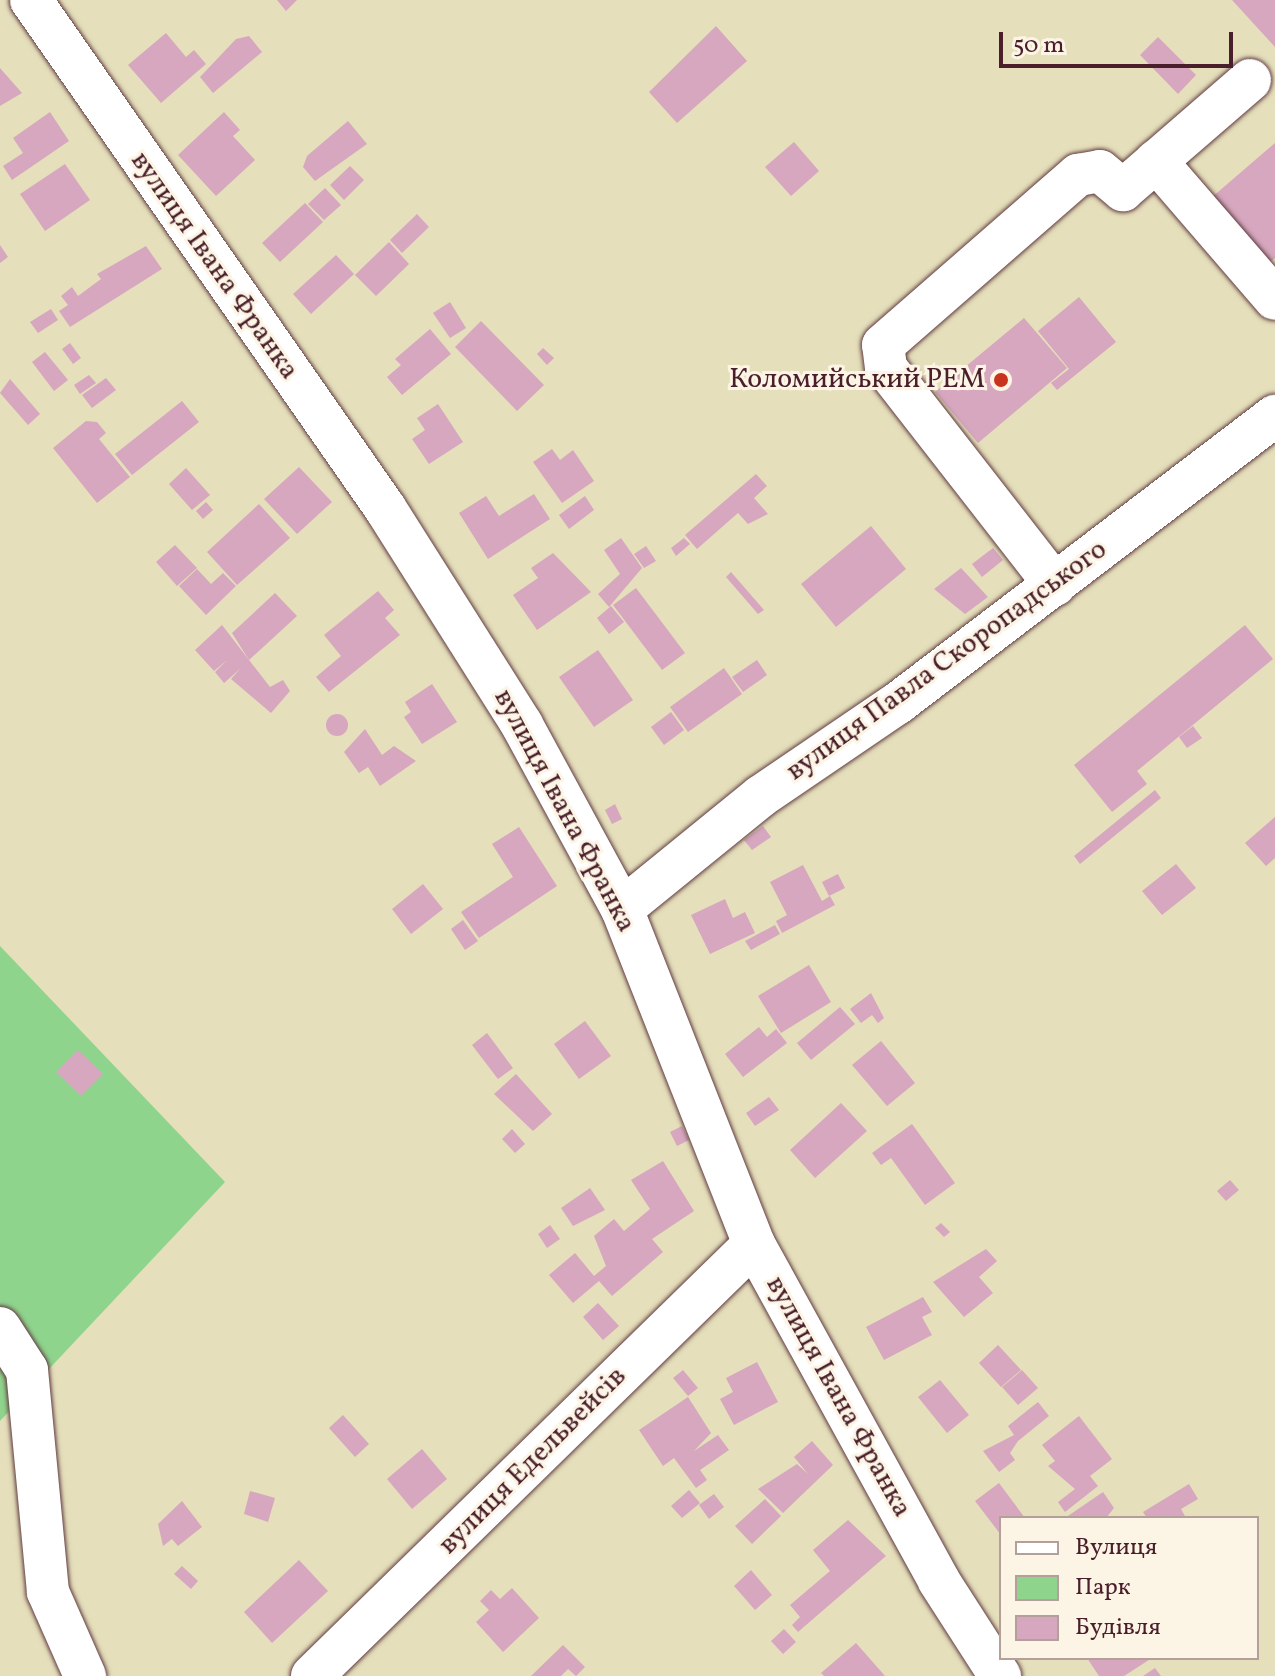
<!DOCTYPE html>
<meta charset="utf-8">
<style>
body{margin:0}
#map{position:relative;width:1275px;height:1676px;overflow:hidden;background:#e5dfbb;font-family:Vollkorn,serif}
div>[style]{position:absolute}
.green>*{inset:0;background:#8fd48d}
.building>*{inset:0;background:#d6a7bf}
.round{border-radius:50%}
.roads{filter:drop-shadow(0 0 2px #613c41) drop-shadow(0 0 2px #613c41)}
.minor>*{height:42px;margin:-21px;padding:0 21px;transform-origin:21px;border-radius:21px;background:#fff}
.dots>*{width:22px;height:22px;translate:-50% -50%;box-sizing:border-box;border:4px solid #fcf5e5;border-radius:50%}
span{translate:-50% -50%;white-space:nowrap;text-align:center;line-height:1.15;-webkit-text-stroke:6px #fcf5e5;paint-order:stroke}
.street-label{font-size:28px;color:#4a1f2b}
.poi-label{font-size:28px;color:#4a1f2b}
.right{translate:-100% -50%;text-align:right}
.legend{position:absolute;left:999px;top:1516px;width:260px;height:144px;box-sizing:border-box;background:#fcf5e5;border:2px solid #b59f9b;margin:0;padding:10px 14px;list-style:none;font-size:24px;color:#4a1f2b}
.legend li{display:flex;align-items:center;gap:16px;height:40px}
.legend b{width:40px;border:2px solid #b59f9b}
.scale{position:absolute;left:999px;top:32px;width:234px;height:36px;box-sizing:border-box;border:4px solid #4a1f2b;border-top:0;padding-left:10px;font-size:24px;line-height:28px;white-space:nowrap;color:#4a1f2b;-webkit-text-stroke:6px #fcf5e5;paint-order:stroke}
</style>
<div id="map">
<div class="green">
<i style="clip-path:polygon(0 946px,225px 1182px,0 1421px)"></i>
</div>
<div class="building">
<i style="clip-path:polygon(277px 0,297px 0,286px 11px)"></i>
<i style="clip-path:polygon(1232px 0,1275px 0,1275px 47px)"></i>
<i style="clip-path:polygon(716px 26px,747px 61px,677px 123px,649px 92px)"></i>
<i style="clip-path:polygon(166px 33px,186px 57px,194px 50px,206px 64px,161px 103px,128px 65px)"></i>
<i style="clip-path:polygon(249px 36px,262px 52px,213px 93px,200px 77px,236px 39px)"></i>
<i style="clip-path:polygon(1158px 37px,1196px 75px,1178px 94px,1140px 55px)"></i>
<i style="clip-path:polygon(0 68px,22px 93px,0 106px)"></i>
<i style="clip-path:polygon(50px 112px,69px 141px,12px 180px,3px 166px,23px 153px,13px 138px)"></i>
<i style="clip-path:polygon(224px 112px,240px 130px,233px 136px,255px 160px,216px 196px,178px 155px)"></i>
<i style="clip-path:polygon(348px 121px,367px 144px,315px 181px,303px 167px,307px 156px)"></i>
<i style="clip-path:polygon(794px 142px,819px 171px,791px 196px,765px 167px)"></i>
<i style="clip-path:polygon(1275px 143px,1275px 258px,1268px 264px,1211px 198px)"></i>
<i style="clip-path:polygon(65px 164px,90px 200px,45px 231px,20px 194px)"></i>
<i style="clip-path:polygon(350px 166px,364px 180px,344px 200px,330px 185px)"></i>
<i style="clip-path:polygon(325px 188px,341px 205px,324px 220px,308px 204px)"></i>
<i style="clip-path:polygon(305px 203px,323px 222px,280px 262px,262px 243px)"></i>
<i style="clip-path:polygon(417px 214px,429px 227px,402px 253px,390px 240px)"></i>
<i style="clip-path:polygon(389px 242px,409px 264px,376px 296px,355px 275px)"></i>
<i style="clip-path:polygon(0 245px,8px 257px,0 263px)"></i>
<i style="clip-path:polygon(146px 246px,162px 269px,70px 327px,59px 311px,68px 305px,61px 296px,72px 287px,78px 296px,101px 279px,97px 274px)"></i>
<i style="clip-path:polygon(336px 255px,354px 274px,311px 314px,293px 294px)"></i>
<i style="clip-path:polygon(1079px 297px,1116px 342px,1057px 390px,1051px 383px,1069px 369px,1038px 331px)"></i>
<i style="clip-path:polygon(450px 302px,466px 328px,450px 338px,433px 313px)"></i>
<i style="clip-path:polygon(51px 309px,58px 320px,38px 333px,30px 322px)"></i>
<i style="clip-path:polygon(1024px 318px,1067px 368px,978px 443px,935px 392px)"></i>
<i style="clip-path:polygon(481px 321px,544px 385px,517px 411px,455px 347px)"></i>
<i style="clip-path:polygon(430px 329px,451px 354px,402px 395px,387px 377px,401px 365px,395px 359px)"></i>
<i style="clip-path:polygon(70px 343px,81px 358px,73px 364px,62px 349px)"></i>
<i style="clip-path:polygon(543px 348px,554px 358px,547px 365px,537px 354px)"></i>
<i style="clip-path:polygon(45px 352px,68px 380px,54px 391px,32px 362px)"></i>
<i style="clip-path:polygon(89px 375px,96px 383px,80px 394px,74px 385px)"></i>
<i style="clip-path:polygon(106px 378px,116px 390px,92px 408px,82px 395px)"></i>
<i style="clip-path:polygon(10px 379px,40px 414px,28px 425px,0 393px)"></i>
<i style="clip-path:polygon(182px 401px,199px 422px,132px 475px,115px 454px)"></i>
<i style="clip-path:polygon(438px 404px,463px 442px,429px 464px,412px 439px,425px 430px,417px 418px)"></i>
<i style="clip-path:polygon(86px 421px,97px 422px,106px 433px,99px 439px,130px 477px,97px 503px,53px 448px)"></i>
<i style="clip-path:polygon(552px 449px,560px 460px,573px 450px,594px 481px,562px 503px,533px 462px)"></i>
<i style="clip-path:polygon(299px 467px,332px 502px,297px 534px,264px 499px)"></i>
<i style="clip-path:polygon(186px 468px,210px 495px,192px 510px,169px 484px)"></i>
<i style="clip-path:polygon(756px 474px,767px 486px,754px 498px,768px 514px,748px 524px,738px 513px,697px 549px,685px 535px)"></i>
<i style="clip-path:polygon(534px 494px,550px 519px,488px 559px,459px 513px,486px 496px,499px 516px)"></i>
<i style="clip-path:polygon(585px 496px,594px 510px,569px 529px,559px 515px)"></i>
<i style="clip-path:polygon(206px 502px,213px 510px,203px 519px,196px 511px)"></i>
<i style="clip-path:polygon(259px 504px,290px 538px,237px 585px,207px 552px)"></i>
<i style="clip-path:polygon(871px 526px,906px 569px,836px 627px,801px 584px)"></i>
<i style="clip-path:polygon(621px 538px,642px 568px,609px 607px,598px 594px,620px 574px,604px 550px)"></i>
<i style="clip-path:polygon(684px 538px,690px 544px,676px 556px,671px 548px)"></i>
<i style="clip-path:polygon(175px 545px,197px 568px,177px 586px,156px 562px)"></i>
<i style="clip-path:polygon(646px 546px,656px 561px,644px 568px,634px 554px)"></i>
<i style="clip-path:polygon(993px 548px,1003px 560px,982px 577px,972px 564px)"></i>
<i style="clip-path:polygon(553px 553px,591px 592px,537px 630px,513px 595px,538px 578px,531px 568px)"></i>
<i style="clip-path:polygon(961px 568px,988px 597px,965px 614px,934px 589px)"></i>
<i style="clip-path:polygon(197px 569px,211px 584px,223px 573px,236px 586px,206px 615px,179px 586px)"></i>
<i style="clip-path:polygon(731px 572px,764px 610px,758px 614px,726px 577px)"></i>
<i style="clip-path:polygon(636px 588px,685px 653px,662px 670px,613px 605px)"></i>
<i style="clip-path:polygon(378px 591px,394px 610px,385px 618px,400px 635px,329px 692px,316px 677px,341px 656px,324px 635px)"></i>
<i style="clip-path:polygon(275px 593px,297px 616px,249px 660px,232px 633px)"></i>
<i style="clip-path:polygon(611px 606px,624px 622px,609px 634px,597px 618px)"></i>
<i style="clip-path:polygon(222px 625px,270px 687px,283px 680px,290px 691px,271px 713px,231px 679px,240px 669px,224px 683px,215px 672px,227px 660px,214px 671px,195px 650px)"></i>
<i style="clip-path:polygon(1245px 625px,1273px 659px,1137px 771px,1147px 784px,1112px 812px,1074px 765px)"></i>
<i style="clip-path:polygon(598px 650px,633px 700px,594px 727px,559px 677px)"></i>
<i style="clip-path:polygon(757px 660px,767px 675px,743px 692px,732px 677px)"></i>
<i style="clip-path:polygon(724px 668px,742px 694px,688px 732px,670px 707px)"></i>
<i style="clip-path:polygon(432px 684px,457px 722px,422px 744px,404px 717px,411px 712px,405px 702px)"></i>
<i style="clip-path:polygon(671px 712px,684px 730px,664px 745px,651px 727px)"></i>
<i class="round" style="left:326px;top:714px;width:22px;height:22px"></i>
<i style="clip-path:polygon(1193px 726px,1202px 738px,1187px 748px,1179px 737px)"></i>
<i style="clip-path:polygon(365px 729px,382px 755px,394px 746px,416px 761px,380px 786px,368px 767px,359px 773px,344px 752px)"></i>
<i style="clip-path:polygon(1155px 790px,1161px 798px,1080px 864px,1074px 856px)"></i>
<i style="clip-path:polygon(615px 804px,622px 819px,612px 824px,605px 810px)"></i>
<i style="clip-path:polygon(1275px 817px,1275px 858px,1266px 866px,1245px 843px)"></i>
<i style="clip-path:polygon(763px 826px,771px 837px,752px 850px,744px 840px)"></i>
<i style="clip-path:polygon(519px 827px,557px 886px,479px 938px,461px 912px,513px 877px,492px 844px)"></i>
<i style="clip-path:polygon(1176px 864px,1196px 888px,1162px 915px,1142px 891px)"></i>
<i style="clip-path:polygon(803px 865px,822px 901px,830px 896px,835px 905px,782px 933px,776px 921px,787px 915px,770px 882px)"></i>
<i style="clip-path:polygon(838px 874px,845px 888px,829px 896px,822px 882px)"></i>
<i style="clip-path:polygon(423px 884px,443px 909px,411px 934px,392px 909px)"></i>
<i style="clip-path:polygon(725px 899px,733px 918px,745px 912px,755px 933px,710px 954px,691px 915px)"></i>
<i style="clip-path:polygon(463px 920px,478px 941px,465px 950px,451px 929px)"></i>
<i style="clip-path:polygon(775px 925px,780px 934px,751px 950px,745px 941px)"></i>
<i style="clip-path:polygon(809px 965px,831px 1002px,781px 1033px,758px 996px)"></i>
<i style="clip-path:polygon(871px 993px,884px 1018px,878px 1023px,872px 1015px,861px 1023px,850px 1009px)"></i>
<i style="clip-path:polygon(840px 1007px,855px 1024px,811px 1060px,797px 1043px)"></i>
<i style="clip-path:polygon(585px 1021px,611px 1056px,579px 1079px,554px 1044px)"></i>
<i style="clip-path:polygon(759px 1027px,767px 1037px,776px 1029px,787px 1043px,743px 1077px,725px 1054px)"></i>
<i style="clip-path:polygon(487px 1033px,513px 1068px,498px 1079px,472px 1045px)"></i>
<i style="clip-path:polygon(881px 1041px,915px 1083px,887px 1106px,852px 1065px)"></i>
<i style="clip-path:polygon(78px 1050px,103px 1074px,81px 1096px,56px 1072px)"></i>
<i style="clip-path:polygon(516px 1074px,552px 1114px,533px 1131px,494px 1094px)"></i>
<i style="clip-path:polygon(769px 1097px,779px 1110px,755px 1126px,746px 1113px)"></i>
<i style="clip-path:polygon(841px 1103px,867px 1131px,815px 1178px,790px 1150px)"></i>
<i style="clip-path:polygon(912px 1124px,955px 1183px,925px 1205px,891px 1158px,881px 1165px,872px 1153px)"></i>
<i style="clip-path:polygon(682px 1126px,689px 1140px,677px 1146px,670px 1132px)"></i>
<i style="clip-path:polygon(512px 1129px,525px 1144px,515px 1153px,502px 1139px)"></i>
<i style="clip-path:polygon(663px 1161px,694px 1211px,652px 1239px,663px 1252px,612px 1296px,599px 1281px,573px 1303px,549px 1275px,575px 1253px,594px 1276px,606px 1266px,594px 1236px,614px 1219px,624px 1231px,650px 1209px,631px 1180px)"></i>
<i style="clip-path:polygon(1230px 1180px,1239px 1190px,1226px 1201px,1217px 1191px)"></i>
<i style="clip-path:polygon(590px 1188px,605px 1210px,573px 1226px,561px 1208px)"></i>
<i style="clip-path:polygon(941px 1223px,950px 1232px,944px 1237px,935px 1228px)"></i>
<i style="clip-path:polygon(550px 1225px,560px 1239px,547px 1248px,538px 1234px)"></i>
<i style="clip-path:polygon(986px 1249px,997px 1261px,979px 1277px,993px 1293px,964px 1317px,933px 1282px)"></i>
<i style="clip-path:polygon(923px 1297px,932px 1312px,922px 1317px,932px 1335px,884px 1360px,866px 1327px)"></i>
<i style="clip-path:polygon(598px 1303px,619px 1326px,603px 1340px,583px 1317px)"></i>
<i style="clip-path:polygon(998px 1345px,1021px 1370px,1001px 1387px,979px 1363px)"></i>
<i style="clip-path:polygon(757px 1362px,778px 1402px,734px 1425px,720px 1399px,733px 1392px,726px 1378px)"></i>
<i style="clip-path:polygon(683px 1370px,698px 1388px,688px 1396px,673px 1378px)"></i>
<i style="clip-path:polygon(1022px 1370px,1038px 1388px,1018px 1405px,1002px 1387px)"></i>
<i style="clip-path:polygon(940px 1380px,969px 1415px,947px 1433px,918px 1397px)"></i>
<i style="clip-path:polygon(688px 1397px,711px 1433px,694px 1451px,718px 1435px,729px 1450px,700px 1470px,707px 1480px,696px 1488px,674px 1458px,663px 1466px,639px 1430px)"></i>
<i style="clip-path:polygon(1038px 1402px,1049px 1416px,1018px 1441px,1010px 1453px,1015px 1460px,999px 1472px,983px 1451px,1014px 1435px,1008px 1426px)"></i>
<i style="clip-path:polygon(343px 1415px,369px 1444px,355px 1457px,329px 1428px)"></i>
<i style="clip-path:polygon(1079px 1416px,1112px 1459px,1090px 1476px,1098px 1486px,1065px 1512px,1058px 1502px,1075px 1489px,1048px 1466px,1055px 1461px,1042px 1445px)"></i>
<i style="clip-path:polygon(812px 1441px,833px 1465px,783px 1513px,758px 1489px,797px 1464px,808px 1474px,794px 1457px)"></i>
<i style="clip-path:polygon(422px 1449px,447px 1479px,412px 1509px,387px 1479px)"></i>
<i style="clip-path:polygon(999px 1483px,1025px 1518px,1001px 1518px,1001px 1535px,975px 1501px)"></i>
<i style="clip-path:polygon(1189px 1484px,1198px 1499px,1181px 1509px,1186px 1518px,1147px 1518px,1143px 1512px)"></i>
<i style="clip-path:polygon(689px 1490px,700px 1503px,682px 1518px,671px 1506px)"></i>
<i style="clip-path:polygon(250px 1491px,275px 1498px,268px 1522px,244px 1514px)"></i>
<i style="clip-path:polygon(1103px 1492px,1114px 1508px,1106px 1518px,1065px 1518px)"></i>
<i style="clip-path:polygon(714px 1494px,724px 1507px,709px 1519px,699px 1505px)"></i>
<i style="clip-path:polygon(765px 1499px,781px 1516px,752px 1544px,735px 1526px)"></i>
<i style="clip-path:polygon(182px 1501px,202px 1527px,178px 1546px,172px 1539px,163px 1546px,158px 1524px)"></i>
<i style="clip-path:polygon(848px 1520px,886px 1556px,798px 1632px,792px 1625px,800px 1617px,790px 1605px,830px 1571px,813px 1550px)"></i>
<i style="clip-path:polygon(299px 1560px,328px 1591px,272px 1643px,244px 1612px)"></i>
<i style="clip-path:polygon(182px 1566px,198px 1581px,191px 1589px,174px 1574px)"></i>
<i style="clip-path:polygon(751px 1570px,772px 1595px,755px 1610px,734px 1586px)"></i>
<i style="clip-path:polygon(512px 1588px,539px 1618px,503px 1652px,476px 1622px,489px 1610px,480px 1601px,491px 1590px,500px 1599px)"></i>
<i style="clip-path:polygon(784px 1629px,796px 1642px,783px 1654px,771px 1641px)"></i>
<i style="clip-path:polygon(856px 1643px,885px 1676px,824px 1676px,821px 1673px)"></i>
<i style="clip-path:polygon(563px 1645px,585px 1667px,576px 1676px,568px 1669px,561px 1676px,531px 1676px)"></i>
<i style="clip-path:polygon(1087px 1658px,1152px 1658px,1124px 1676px,1099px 1676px)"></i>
<i style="clip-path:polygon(1155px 1668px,1161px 1676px,1143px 1676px)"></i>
</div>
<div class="roads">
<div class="minor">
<i style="left:31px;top:0;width:619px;rotate:55.13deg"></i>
<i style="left:385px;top:508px;width:257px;rotate:57.7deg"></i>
<i style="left:522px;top:725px;width:209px;rotate:61.5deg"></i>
<i style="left:622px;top:909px;width:360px;rotate:68.5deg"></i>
<i style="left:754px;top:1244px;width:384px;rotate:61.2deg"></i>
<i style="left:939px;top:1581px;width:113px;rotate:57.3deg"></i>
<i style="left:1156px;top:161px;width:182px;rotate:49.2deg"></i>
<i style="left:1055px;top:585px;width:275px;rotate:-127.9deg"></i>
<i style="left:886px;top:368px;width:23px;rotate:-97deg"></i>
<i style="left:883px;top:345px;width:259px;rotate:-41.1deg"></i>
<i style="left:1078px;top:175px;width:22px;rotate:-10deg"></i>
<i style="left:1100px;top:171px;width:30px;rotate:40deg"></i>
<i style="left:1123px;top:190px;width:168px;rotate:-40.9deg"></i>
<i style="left:622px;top:909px;width:179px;rotate:-39.1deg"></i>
<i style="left:761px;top:796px;width:166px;rotate:-34.2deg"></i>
<i style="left:898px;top:703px;width:474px;rotate:-37.3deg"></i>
<i style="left:0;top:1328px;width:50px;rotate:57.3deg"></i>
<i style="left:27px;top:1370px;width:223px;rotate:84.6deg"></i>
<i style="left:48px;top:1592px;width:92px;rotate:66.2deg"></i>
<i style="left:312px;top:1676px;width:618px;rotate:-44.34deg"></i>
</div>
</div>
<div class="dots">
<i style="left:1001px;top:380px;background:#c8321e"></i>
</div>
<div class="street-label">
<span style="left:214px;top:266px;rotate:55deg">вулиця Івана Франка</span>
<span style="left:947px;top:661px;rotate:-36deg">вулиця Павла Скоропадського</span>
<span style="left:564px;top:811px;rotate:62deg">вулиця Івана Франка</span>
<span style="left:838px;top:1397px;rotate:61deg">вулиця Івана Франка</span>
<span style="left:533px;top:1461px;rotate:-45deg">вулиця Едельвейсів</span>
</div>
<div class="poi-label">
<span class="right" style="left:985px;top:380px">Коломийський РЕМ</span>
</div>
<ul class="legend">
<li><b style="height:10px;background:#fff"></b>Вулиця</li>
<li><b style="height:22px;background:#8fd48d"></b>Парк</li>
<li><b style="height:22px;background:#d6a7bf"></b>Будівля</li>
</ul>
<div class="scale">50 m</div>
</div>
